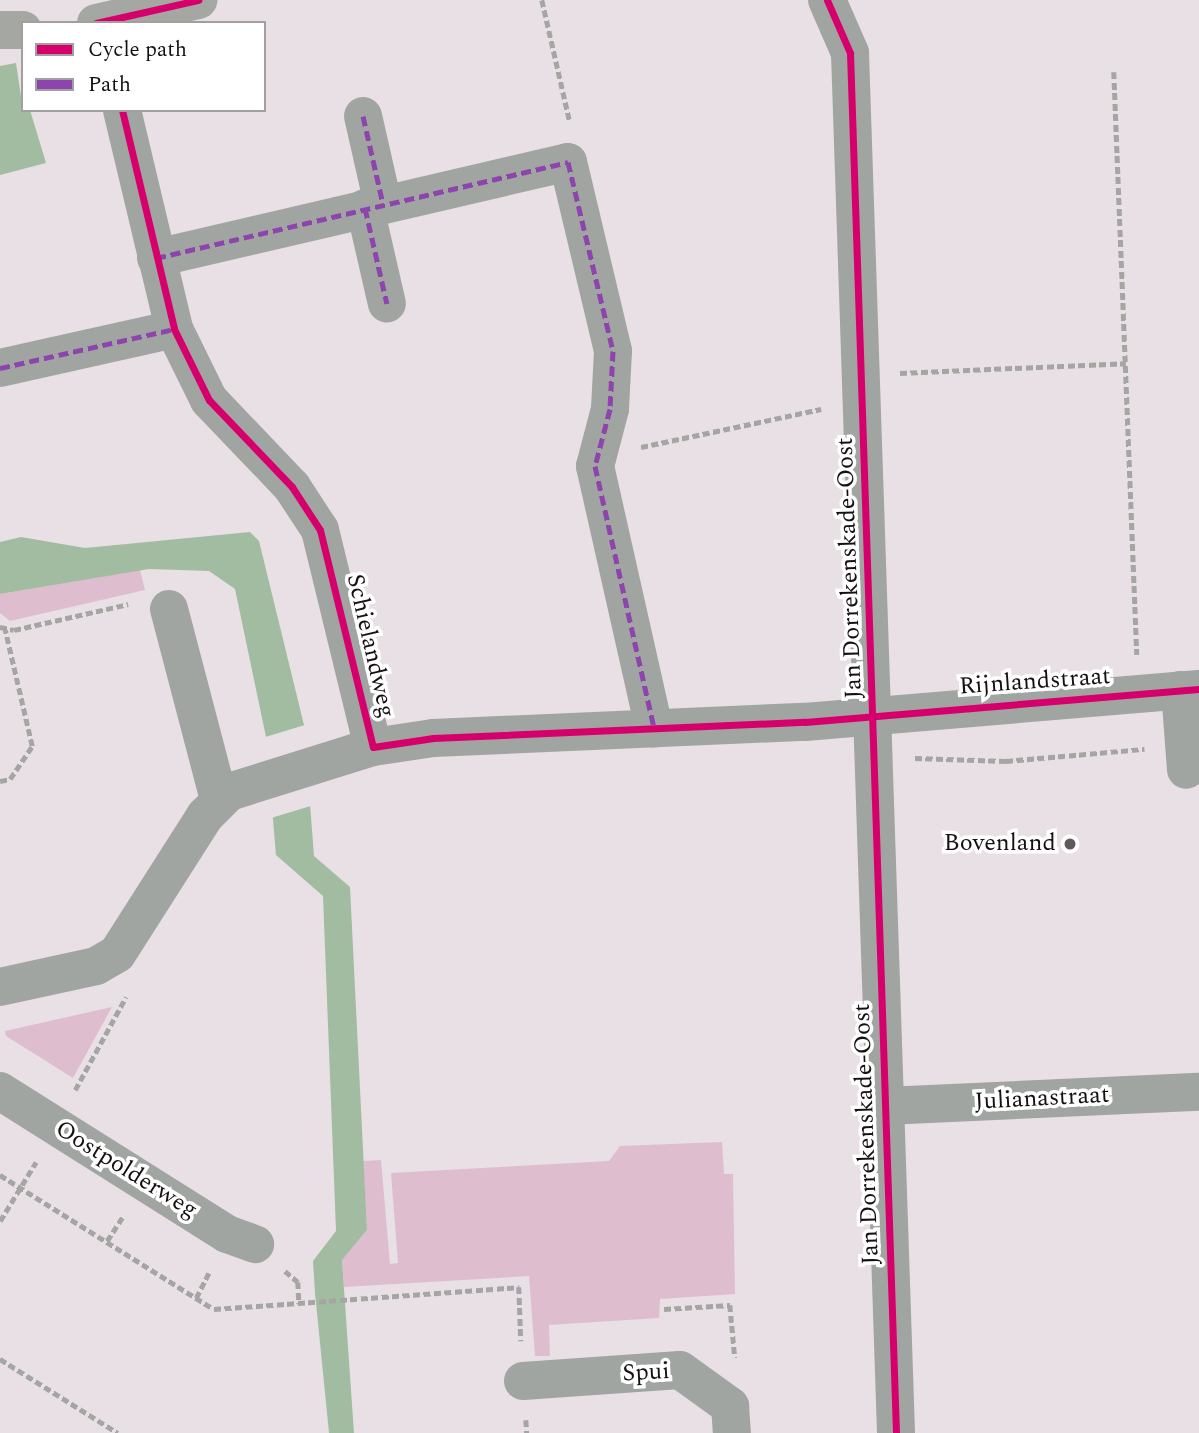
<!DOCTYPE html>
<style>
body{margin:0}
#map{position:relative;width:1199px;height:1433px;overflow:hidden;background:#e8e0e4;font-family:Spectral,serif}
div>[style]{position:absolute}
.green>*{inset:0;background:#debece}
.water>*{inset:0;background:#a2bca2}
.pier>*{inset:0;background:#e8e0e4}
.path>*{height:4.5px;margin-top:-2.25px;transform-origin:0;background:repeating-linear-gradient(90deg,#a5a5a3 0 7px,transparent 0 10.5px)}
.minor>*{height:38px;margin:-19px;padding:0 19px;transform-origin:19px;border-radius:19px;background:#a1a5a1}
.major>*{height:38px;margin:-19px;padding:0 19px;transform-origin:19px;border-radius:19px;background:#a5a7a3}
.quiet>*{height:5px;margin-top:-2.5px;transform-origin:0;background:repeating-linear-gradient(90deg,#8e44ad 0 10px,transparent 0 15px)}
.cycleway>*{height:7px;margin:-3.5px;padding:0 3.5px;transform-origin:3.5px;border-radius:3.5px;background:#d6006c}
.dots>*{width:19px;height:19px;translate:-50% -50%;box-sizing:border-box;border:4px solid #fff;border-radius:50%}
span{translate:-50% -50%;white-space:nowrap;text-align:center;line-height:1.15;-webkit-text-stroke:7px #fff;paint-order:stroke}
.street-label{font-size:24px;color:#151012}
.poi-label{font-size:24px;color:#151012}
.right{translate:-100% -50%;text-align:right}
.legend{position:absolute;left:21px;top:21px;width:245px;height:91px;box-sizing:border-box;background:#fff;border:2px solid #a19fa0;margin:0;padding:9px 12px;list-style:none;font-size:21px;color:#151012}
.legend li{display:flex;align-items:center;gap:14px;height:35px}
.legend b{width:35px;border:2px solid #a19fa0}
</style>
<div id="map">
<div class="green">
<i style="clip-path:polygon(140px 570px,145px 590px,10px 621px,0 613px,0 594px)"></i>
<i style="clip-path:polygon(112px 1007px,73px 1078px,6px 1036px,5px 1031px)"></i>
<i style="clip-path:polygon(722px 1142px,724px 1174px,733px 1174px,735px 1294px,660px 1299px,659px 1318px,549px 1325px,550px 1356px,535px 1356px,529px 1276px,344px 1287px,342px 1260px,367px 1230px,363px 1161px,381px 1160px,390px 1264px,398px 1263px,391px 1173px,609px 1161px,620px 1146px)"></i>
</div>
<div class="water">
<i style="clip-path:polygon(16px 63px,23px 110px,30px 110px,46px 163px,0 175px,0 66px)"></i>
<i style="clip-path:polygon(250px 532px,259px 541px,304px 725px,314px 856px,350px 887px,367px 1230px,342px 1260px,354px 1433px,329px 1433px,315px 1293px,313px 1261px,336px 1231px,323px 896px,276px 855px,266px 737px,235px 589px,209px 571px,149px 569px,0 594px,0 542px,21px 537px,85px 548px)"></i>
</div>
<div class="pier">
<i style="clip-path:polygon(308px 724px,314px 805px,271px 818px,262px 738px)"></i>
</div>
<div class="path">
<i style="left:542px;top:0;width:125px;rotate:77.1deg"></i>
<i style="left:1114px;top:72px;width:583px;rotate:87.74deg"></i>
<i style="left:900px;top:373px;width:226px;rotate:-2.5deg"></i>
<i style="left:641px;top:447px;width:184px;rotate:-11.9deg"></i>
<i style="left:0;top:627px;width:14px;rotate:12deg"></i>
<i style="left:14px;top:630px;width:117px;rotate:-12.8deg"></i>
<i style="left:915px;top:758px;width:91px;rotate:1.9deg"></i>
<i style="left:1006px;top:761px;width:139px;rotate:-5deg"></i>
<i style="left:0;top:781px;width:10px;rotate:-11deg"></i>
<i style="left:10px;top:779px;width:40px;rotate:-56deg"></i>
<i style="left:32px;top:746px;width:119px;rotate:-103.1deg"></i>
<i style="left:75px;top:1090px;width:106px;rotate:-61.3deg"></i>
<i style="left:0;top:1175px;width:252px;rotate:32.1deg"></i>
<i style="left:214px;top:1309px;width:306px;rotate:-4.1deg"></i>
<i style="left:519px;top:1287px;width:54px;rotate:87.9deg"></i>
<i style="left:0;top:1221px;width:69px;rotate:-58.6deg"></i>
<i style="left:107px;top:1241px;width:30px;rotate:-57deg"></i>
<i style="left:285px;top:1271px;width:17px;rotate:40deg"></i>
<i style="left:298px;top:1282px;width:22px;rotate:87deg"></i>
<i style="left:196px;top:1298px;width:30px;rotate:-63deg"></i>
<i style="left:664px;top:1309px;width:66px;rotate:-3.5deg"></i>
<i style="left:730px;top:1305px;width:53px;rotate:84.6deg"></i>
<i style="left:0;top:1359px;width:139px;rotate:32.1deg"></i>
<i style="left:526px;top:1420px;width:13px;rotate:86deg"></i>
</div>
<div class="minor">
<i style="left:827px;top:0;width:58px;rotate:66.5deg"></i>
<i style="left:850px;top:53px;width:1381px;rotate:88.09deg"></i>
<i style="left:122px;top:110px;width:225px;rotate:76.6deg"></i>
<i style="left:174px;top:329px;width:79px;rotate:63.8deg"></i>
<i style="left:209px;top:400px;width:120px;rotate:46.3deg"></i>
<i style="left:292px;top:487px;width:51px;rotate:56.9deg"></i>
<i style="left:320px;top:530px;width:223px;rotate:76.3deg"></i>
<i style="left:373px;top:747px;width:61px;rotate:-8.5deg"></i>
<i style="left:433px;top:738px;width:372px;rotate:-2.5deg"></i>
<i style="left:805px;top:722px;width:395px;rotate:-4.8deg"></i>
<i style="left:363px;top:116px;width:90px;rotate:77.2deg"></i>
<i style="left:365px;top:208px;width:98px;rotate:77.1deg"></i>
<i style="left:156px;top:258px;width:423px;rotate:-13.1deg"></i>
<i style="left:568px;top:162px;width:194px;rotate:76.6deg"></i>
<i style="left:613px;top:351px;width:58px;rotate:93deg"></i>
<i style="left:610px;top:409px;width:59px;rotate:104.7deg"></i>
<i style="left:595px;top:466px;width:269px;rotate:77.3deg"></i>
<i style="left:0;top:368px;width:178px;rotate:-12.6deg"></i>
<i style="left:169px;top:609px;width:196px;rotate:75.3deg"></i>
<i style="left:1180px;top:690px;width:80px;rotate:85.7deg"></i>
<i style="left:0;top:987px;width:98px;rotate:-12.3deg"></i>
<i style="left:96px;top:966px;width:24px;rotate:-30deg"></i>
<i style="left:117px;top:954px;width:164px;rotate:-57.5deg"></i>
<i style="left:205px;top:816px;width:34px;rotate:-45deg"></i>
<i style="left:229px;top:792px;width:151px;rotate:-17.4deg"></i>
<i style="left:0;top:1091px;width:268px;rotate:32.2deg"></i>
<i style="left:227px;top:1234px;width:30px;rotate:20deg"></i>
<i style="left:885px;top:1106px;width:314px;rotate:-2.6deg"></i>
<i style="left:523px;top:1381px;width:157px;rotate:-4deg"></i>
<i style="left:680px;top:1370px;width:62px;rotate:35.8deg"></i>
<i style="left:730px;top:1406px;width:27px;rotate:86deg"></i>
</div>
<div class="major">
<i style="left:96px;top:23px;width:105px;rotate:-12.7deg"></i>
<i style="left:0;top:30px;width:23px"></i>
</div>
<div class="quiet">
<i style="left:363px;top:116px;width:90px;rotate:77.2deg"></i>
<i style="left:365px;top:208px;width:98px;rotate:77.1deg"></i>
<i style="left:156px;top:258px;width:423px;rotate:-13.1deg"></i>
<i style="left:568px;top:162px;width:194px;rotate:76.6deg"></i>
<i style="left:613px;top:351px;width:58px;rotate:93deg"></i>
<i style="left:610px;top:409px;width:59px;rotate:104.7deg"></i>
<i style="left:595px;top:466px;width:269px;rotate:77.3deg"></i>
<i style="left:0;top:368px;width:178px;rotate:-12.6deg"></i>
</div>
<div class="cycleway">
<i style="left:827px;top:0;width:58px;rotate:66.5deg"></i>
<i style="left:850px;top:53px;width:1381px;rotate:88.09deg"></i>
<i style="left:96px;top:23px;width:105px;rotate:-12.7deg"></i>
<i style="left:122px;top:110px;width:225px;rotate:76.6deg"></i>
<i style="left:174px;top:329px;width:79px;rotate:63.8deg"></i>
<i style="left:209px;top:400px;width:120px;rotate:46.3deg"></i>
<i style="left:292px;top:487px;width:51px;rotate:56.9deg"></i>
<i style="left:320px;top:530px;width:223px;rotate:76.3deg"></i>
<i style="left:373px;top:747px;width:61px;rotate:-8.5deg"></i>
<i style="left:433px;top:738px;width:372px;rotate:-2.5deg"></i>
<i style="left:805px;top:722px;width:395px;rotate:-4.8deg"></i>
</div>
<div class="dots">
<i style="left:1070px;top:844px;background:#5f595c"></i>
</div>
<div class="street-label">
<span style="left:850px;top:568px;rotate:-92deg">Jan Dorrekenskade-Oost</span>
<span style="left:370px;top:646px;rotate:77deg">Schielandweg</span>
<span style="left:1035px;top:682px;rotate:-4deg">Rijnlandstraat</span>
<span style="left:1042px;top:1099px;rotate:-3deg">Julianastraat</span>
<span style="left:867px;top:1134px;rotate:-92deg">Jan Dorrekenskade-Oost</span>
<span style="left:126px;top:1170px;rotate:32deg">Oostpolderweg</span>
<span style="left:646px;top:1373px;rotate:-3deg">Spui</span>
</div>
<div class="poi-label">
<span class="right" style="left:1056px;top:844px">Bovenland</span>
</div>
<ul class="legend">
<li><b style="height:9px;background:#d6006c"></b>Cycle path</li>
<li><b style="height:9px;background:#8e44ad"></b>Path</li>
</ul>
</div>
